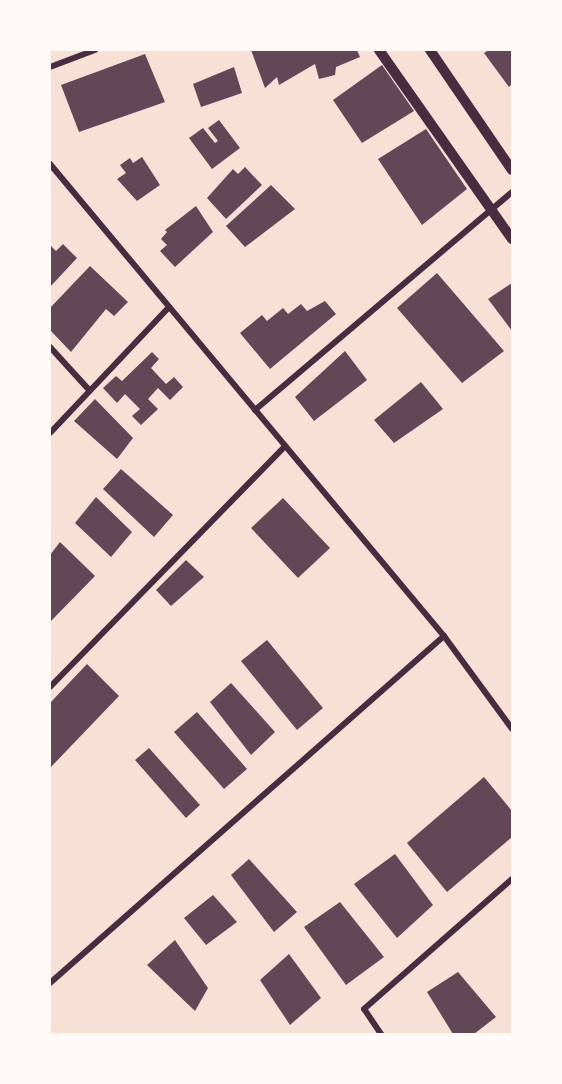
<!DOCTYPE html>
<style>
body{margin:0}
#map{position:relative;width:562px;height:1084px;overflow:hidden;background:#f7e1d7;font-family:"IBM Plex Sans",sans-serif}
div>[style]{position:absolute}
.building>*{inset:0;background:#644757}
.minor>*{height:6px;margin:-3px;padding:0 3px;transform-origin:3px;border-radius:3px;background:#4a2c40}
.tertiary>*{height:10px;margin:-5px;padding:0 5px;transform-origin:5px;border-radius:5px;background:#4a2c40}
span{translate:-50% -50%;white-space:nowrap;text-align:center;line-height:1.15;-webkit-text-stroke:6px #fffaf5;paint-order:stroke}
.frame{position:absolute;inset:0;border:51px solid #fffaf5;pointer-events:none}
</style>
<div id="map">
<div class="building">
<i style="clip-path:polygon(251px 50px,357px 50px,360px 57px,336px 67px,335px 75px,319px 79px,315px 64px,279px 85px,277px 77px,265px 88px)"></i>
<i style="clip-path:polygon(489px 50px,512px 50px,512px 84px,509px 87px,484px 53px)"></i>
<i style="clip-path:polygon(145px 54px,165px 102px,79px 132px,61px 85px)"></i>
<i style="clip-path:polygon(382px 65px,414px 111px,362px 143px,333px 100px)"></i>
<i style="clip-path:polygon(234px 67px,242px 93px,201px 107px,193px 84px)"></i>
<i style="clip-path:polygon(219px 120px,240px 148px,212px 169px,189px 138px,203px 128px,215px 143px,218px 141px,208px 128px)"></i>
<i style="clip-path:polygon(426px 129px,467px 189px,422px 225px,378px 159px)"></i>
<i style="clip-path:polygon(142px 157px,160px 185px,137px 201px,117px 179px,126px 173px,120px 165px,130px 158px,133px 163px)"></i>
<i style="clip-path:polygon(245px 167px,262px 185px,226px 219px,207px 198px,233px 169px,238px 174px)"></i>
<i style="clip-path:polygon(271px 185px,295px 209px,245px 247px,226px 226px)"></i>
<i style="clip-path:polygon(196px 206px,213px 232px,175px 267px,160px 251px,167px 245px,161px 239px,167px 232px,165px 230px)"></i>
<i style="clip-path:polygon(63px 244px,77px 258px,50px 287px,50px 245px,56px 251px)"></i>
<i style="clip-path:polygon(90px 266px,128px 302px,114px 316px,106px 309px,71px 352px,50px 330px,50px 308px)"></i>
<i style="clip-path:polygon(437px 273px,504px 351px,462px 383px,397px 308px)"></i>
<i style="clip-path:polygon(512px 283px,512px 331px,488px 299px)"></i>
<i style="clip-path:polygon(325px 301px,336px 314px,270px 369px,240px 333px,262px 315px,267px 321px,283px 308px,288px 314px,301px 304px,307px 311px)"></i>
<i style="clip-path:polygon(345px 351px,367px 380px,314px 421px,295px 397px)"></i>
<i style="clip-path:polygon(152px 352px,159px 359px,151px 368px,166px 384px,174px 377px,183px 387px,170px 400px,158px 388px,148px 399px,158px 409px,141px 425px,132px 416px,140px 409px,125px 394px,117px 403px,103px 388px,116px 376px,122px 381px)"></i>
<i style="clip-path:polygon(421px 382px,443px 409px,394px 443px,374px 420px)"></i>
<i style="clip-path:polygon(95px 399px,133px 438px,117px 459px,74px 421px)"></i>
<i style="clip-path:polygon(121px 469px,173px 515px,154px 537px,103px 489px)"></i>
<i style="clip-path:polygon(96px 497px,132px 532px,111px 557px,75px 523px)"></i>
<i style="clip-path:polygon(283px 498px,330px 548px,298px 578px,251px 528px)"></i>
<i style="clip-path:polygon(60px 542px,95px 576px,50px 622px,50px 555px)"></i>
<i style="clip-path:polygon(186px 560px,204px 577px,171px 606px,156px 590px)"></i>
<i style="clip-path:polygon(267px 640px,323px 708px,297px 730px,241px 661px)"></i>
<i style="clip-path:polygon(87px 664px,119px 696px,50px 768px,50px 703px)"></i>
<i style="clip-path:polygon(231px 683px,275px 732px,251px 755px,210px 702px)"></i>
<i style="clip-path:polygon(197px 712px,247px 769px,224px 789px,174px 732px)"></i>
<i style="clip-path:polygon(149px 748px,200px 805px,186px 818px,135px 760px)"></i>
<i style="clip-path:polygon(484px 777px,512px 811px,512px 837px,447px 892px,407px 843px)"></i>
<i style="clip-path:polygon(395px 854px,433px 905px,397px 938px,354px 884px)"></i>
<i style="clip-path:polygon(249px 859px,297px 912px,274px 932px,231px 875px)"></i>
<i style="clip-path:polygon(213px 895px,237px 922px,206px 945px,184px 918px)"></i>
<i style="clip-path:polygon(340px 902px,384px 957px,346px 985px,304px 927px)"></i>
<i style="clip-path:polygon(175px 940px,208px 988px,195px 1011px,147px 965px)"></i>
<i style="clip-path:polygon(289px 954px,321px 998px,290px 1025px,260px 980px)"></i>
<i style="clip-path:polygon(458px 972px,496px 1017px,474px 1034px,453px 1034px,427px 992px)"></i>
</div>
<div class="minor">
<i style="left:50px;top:67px;width:48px;rotate:-20.7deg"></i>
<i style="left:50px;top:164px;width:615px;rotate:50.15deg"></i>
<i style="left:444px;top:636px;width:115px;rotate:53.8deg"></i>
<i style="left:50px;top:347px;width:59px;rotate:47.7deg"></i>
<i style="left:255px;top:410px;width:337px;rotate:-40.3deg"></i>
<i style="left:50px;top:433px;width:173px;rotate:-46.6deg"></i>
<i style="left:50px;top:687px;width:337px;rotate:-45.7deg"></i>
<i style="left:50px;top:983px;width:525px;rotate:-41.37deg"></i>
<i style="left:381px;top:1034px;width:30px;rotate:-124deg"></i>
<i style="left:364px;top:1009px;width:197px;rotate:-41.3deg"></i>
</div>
<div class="tertiary">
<i style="left:379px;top:50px;width:231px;rotate:54.9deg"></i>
<i style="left:430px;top:50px;width:145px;rotate:55.7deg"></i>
</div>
<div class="frame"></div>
</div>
